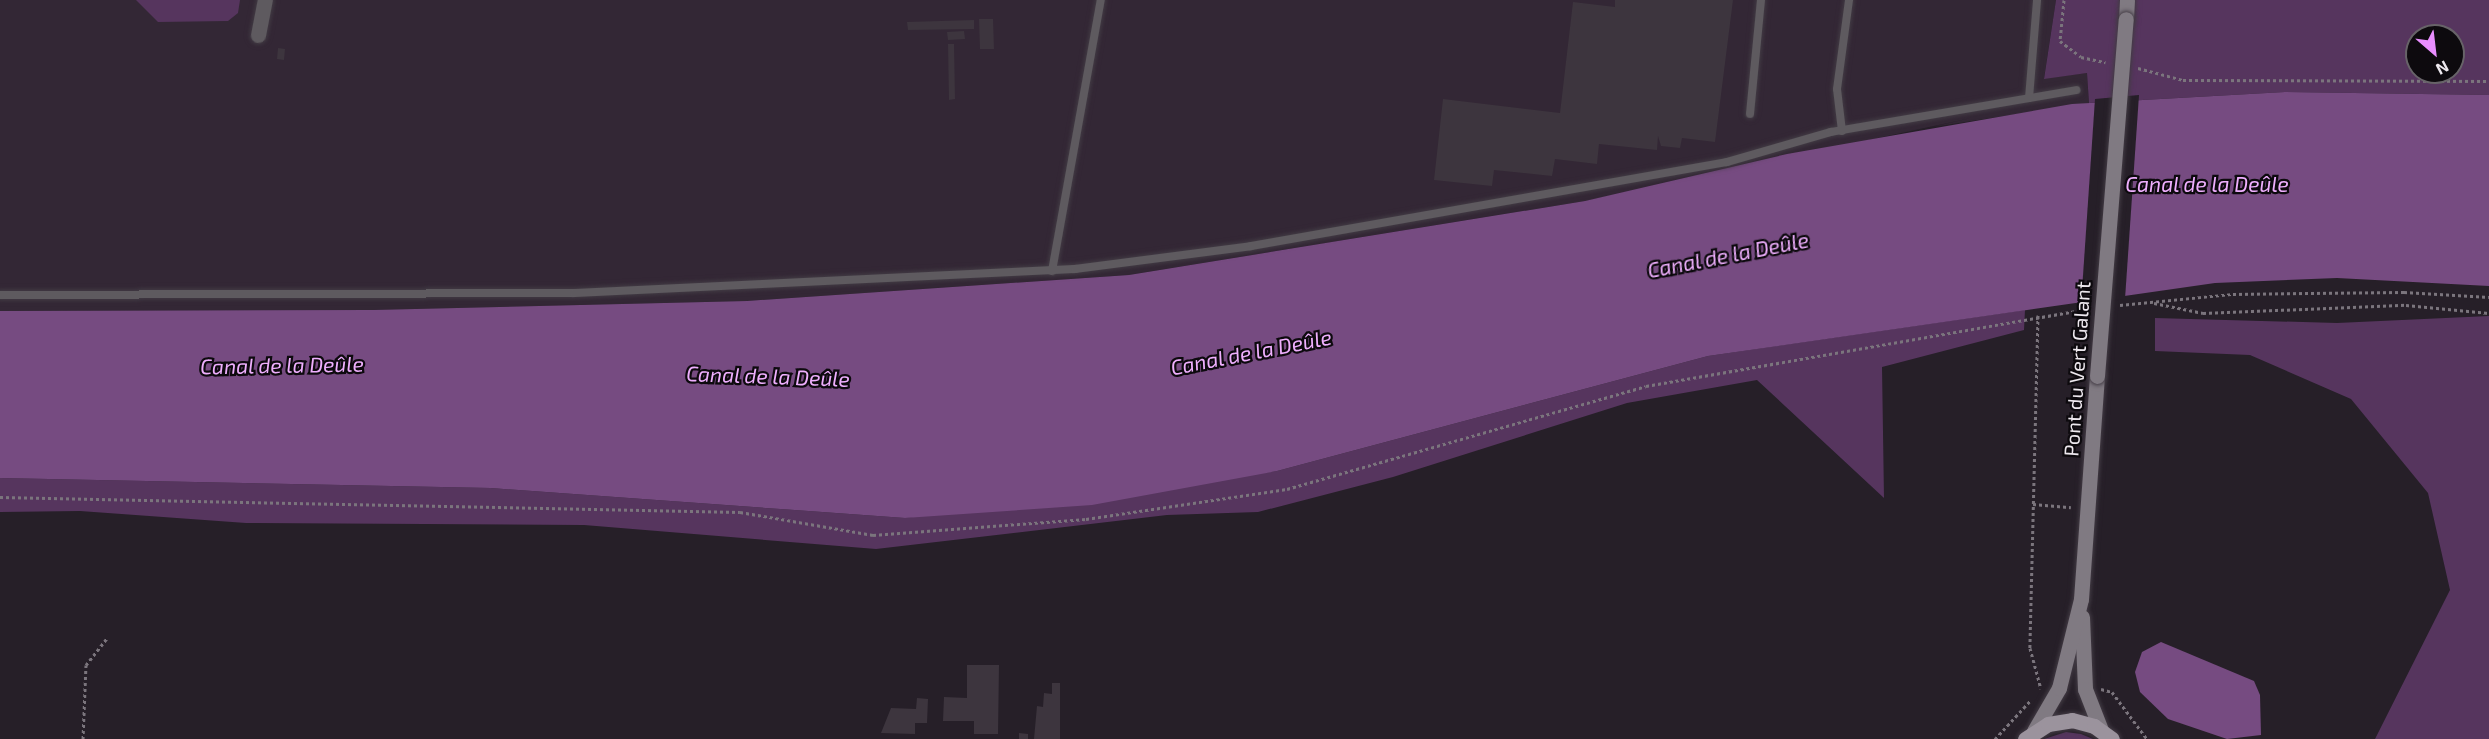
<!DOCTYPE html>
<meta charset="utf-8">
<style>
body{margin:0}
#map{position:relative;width:2489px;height:739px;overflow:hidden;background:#261f28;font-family:"Exo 2",sans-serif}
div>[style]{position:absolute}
.built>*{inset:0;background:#332735}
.green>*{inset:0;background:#56355e}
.water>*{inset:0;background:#764b81}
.pier>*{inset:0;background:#261f28}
.building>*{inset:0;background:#3d353e}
.path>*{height:3px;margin-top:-1.5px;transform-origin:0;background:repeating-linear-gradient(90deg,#7b757d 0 3px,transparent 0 6px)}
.roads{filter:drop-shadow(0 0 2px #423b44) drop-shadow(0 0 2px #423b44)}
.service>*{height:8px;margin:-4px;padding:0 4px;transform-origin:4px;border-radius:4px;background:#5e5a5f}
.minor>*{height:15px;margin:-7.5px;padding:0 7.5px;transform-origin:7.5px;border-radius:7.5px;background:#5e5a5f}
.secondary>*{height:15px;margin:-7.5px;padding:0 7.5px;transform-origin:7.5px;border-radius:7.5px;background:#807a82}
.primary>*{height:15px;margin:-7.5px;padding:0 7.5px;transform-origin:7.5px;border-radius:7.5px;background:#9b939d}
.bridges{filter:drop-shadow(0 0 2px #423b44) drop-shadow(0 0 2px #423b44)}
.secondary-bridge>*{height:15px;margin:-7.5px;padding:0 7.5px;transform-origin:7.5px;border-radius:7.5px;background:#807a82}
span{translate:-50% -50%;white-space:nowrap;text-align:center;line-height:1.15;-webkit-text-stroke:4.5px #0d0a0e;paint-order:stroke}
.street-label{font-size:20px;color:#ede8ee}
.water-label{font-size:21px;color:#efaffe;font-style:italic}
.north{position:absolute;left:2405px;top:24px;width:60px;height:60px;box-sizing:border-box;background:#0d0a0e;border:2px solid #676368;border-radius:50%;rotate:152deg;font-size:16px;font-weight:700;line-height:24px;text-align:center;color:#ede8ee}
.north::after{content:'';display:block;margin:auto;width:21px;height:27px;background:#e98efe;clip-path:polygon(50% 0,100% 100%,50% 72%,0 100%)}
</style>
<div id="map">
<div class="built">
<i style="clip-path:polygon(0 0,2056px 0,2044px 78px,2087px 73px,2089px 103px,1932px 127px,1971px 118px,1585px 201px,1129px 275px,747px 301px,373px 310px,0 311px)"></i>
</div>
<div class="green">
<i style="clip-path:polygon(136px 0,240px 0,238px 13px,228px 21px,158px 22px)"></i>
<i style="clip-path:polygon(evenodd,2056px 0,2489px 0,2489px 95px,2285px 92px,2089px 103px,2087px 73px,2044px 79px,2056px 0,2417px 36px,2453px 36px,2453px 72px,2417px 72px,2417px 36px)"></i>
<i style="clip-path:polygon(2025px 310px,2024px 330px,1882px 367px,1884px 498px,1757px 380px,1627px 403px,1393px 477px,1258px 512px,1167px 515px,876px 549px,584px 525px,246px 523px,80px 511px,0 512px,0 478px,491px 488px,905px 518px,1277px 471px,1708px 356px)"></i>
<i style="clip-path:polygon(2489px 316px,2489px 739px,2375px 739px,2450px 590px,2428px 493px,2351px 399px,2250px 355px,2155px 351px,2155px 318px,2337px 323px)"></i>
<i style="clip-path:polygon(2066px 732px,2081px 734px,2093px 739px,2044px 739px)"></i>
</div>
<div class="water">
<i style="clip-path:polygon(2285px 92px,2489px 95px,2489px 286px,2337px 278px,2215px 283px,1708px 356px,1277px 471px,1092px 505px,905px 518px,491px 488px,0 478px,0 311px,373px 310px,747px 301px,1129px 275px,1585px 201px,1787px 154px,2072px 104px)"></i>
<i style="clip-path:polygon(2161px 642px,2254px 681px,2260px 695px,2261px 735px,2227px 739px,2168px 719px,2140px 692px,2135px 672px,2142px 652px)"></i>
</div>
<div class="pier">
<i style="clip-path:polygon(2139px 95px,2125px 299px,2081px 305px,2095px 99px)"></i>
</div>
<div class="building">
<i style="clip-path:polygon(1615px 0,1733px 0,1715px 142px,1682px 138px,1680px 148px,1661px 146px,1658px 136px,1657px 150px,1599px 144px,1597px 164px,1555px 159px,1552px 176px,1494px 170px,1492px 186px,1434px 180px,1443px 99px,1560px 113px,1573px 2px,1615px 7px)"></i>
<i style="clip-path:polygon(979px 19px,993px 19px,994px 49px,980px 49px)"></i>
<i style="clip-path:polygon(974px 20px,974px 29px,908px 30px,907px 22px)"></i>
<i style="clip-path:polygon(964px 31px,965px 39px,948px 40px,947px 32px)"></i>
<i style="clip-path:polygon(948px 44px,954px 44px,955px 99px,949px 100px)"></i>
<i style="clip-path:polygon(278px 48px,285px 49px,284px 60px,277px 59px)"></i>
<i style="clip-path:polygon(967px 665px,999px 665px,998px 734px,974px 734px,974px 721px,943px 721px,944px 697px,967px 698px)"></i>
<i style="clip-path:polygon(1052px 683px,1060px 683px,1060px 739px,1034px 739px,1037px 706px,1043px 707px,1044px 693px,1052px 694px)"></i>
<i style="clip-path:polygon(917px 698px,928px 699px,927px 723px,915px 723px,915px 734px,881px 733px,891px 708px,916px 709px)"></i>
<i style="clip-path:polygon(1019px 733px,1028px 734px,1028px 739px,1019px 739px)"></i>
</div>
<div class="path">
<i style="left:2064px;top:0;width:41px;rotate:95.6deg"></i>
<i style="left:2060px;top:41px;width:26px;rotate:37deg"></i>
<i style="left:2081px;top:57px;width:25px;rotate:12deg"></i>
<i style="left:2138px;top:68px;width:47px;rotate:14.9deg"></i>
<i style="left:2183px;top:80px;width:306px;rotate:0.2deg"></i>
<i style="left:2154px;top:303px;width:50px;rotate:11.5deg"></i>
<i style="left:2203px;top:313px;width:203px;rotate:-2.3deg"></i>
<i style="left:2406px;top:305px;width:83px;rotate:5.5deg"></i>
<i style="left:2120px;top:305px;width:114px;rotate:-5.6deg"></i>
<i style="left:2233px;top:294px;width:171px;rotate:-0.7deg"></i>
<i style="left:2404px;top:292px;width:85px;rotate:3.4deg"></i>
<i style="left:2038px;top:315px;width:333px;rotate:91.4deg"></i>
<i style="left:2030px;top:648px;width:42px;rotate:75deg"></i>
<i style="left:0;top:497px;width:740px;rotate:1.16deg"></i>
<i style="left:740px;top:512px;width:135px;rotate:9.8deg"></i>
<i style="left:873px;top:535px;width:214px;rotate:-4.3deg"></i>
<i style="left:1086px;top:519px;width:203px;rotate:-8.5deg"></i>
<i style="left:1287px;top:489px;width:373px;rotate:-16deg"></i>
<i style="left:1646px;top:386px;width:447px;rotate:-9.9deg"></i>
<i style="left:2033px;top:504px;width:38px;rotate:5deg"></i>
<i style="left:2101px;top:689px;width:11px;rotate:15deg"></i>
<i style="left:2112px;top:692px;width:59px;rotate:53.3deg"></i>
<i style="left:83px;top:739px;width:74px;rotate:-87.7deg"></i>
<i style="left:86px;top:665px;width:34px;rotate:-52deg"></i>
<i style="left:1995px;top:739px;width:52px;rotate:-47.4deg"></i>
</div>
<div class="roads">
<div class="service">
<i style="left:2029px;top:98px;width:98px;rotate:-85.3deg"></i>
<i style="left:1750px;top:114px;width:115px;rotate:-84.5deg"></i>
<i style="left:1842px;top:131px;width:42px;rotate:-96.8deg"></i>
<i style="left:1837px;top:89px;width:90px;rotate:-82.3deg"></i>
<i style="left:1052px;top:271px;width:275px;rotate:-79.8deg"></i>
<i style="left:0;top:295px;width:574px;rotate:-0.2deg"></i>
<i style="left:574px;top:293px;width:502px;rotate:-2.74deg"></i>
<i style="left:1075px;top:269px;width:177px;rotate:-7.4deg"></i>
<i style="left:1251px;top:246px;width:483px;rotate:-10deg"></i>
<i style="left:1727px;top:162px;width:108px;rotate:-16.1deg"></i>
<i style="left:1831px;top:132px;width:249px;rotate:-9.7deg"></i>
</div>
<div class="minor">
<i style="left:258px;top:35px;width:36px;rotate:-79deg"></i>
</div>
<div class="secondary">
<i style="left:2126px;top:19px;width:19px;rotate:-87deg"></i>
<i style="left:2082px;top:617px;width:72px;rotate:87.6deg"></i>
<i style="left:2085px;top:689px;width:44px;rotate:68.7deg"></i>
<i style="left:2034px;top:731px;width:50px;rotate:-59.8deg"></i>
<i style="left:2059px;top:688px;width:92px;rotate:-76.1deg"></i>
<i style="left:2081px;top:599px;width:224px;rotate:-85.9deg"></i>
</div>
<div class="primary">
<i style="left:2025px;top:739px;width:27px;rotate:-33deg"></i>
<i style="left:2048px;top:724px;width:24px;rotate:-9deg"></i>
<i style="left:2072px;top:720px;width:23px;rotate:15deg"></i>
<i style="left:2094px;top:726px;width:22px;rotate:36deg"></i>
</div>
</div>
<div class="bridges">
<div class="secondary-bridge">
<i style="left:2097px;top:376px;width:358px;rotate:-85.4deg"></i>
</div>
</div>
<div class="street-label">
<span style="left:2077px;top:369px;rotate:-86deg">Pont du Vert Galant</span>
</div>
<div class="water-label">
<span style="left:2207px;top:184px">Canal de la Deûle</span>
<span style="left:1728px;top:255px;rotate:-11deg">Canal de la Deûle</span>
<span style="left:1251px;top:352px;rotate:-11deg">Canal de la Deûle</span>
<span style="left:282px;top:365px;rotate:-1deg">Canal de la Deûle</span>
<span style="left:768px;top:376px;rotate:2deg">Canal de la Deûle</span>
</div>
<div class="north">N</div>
</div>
